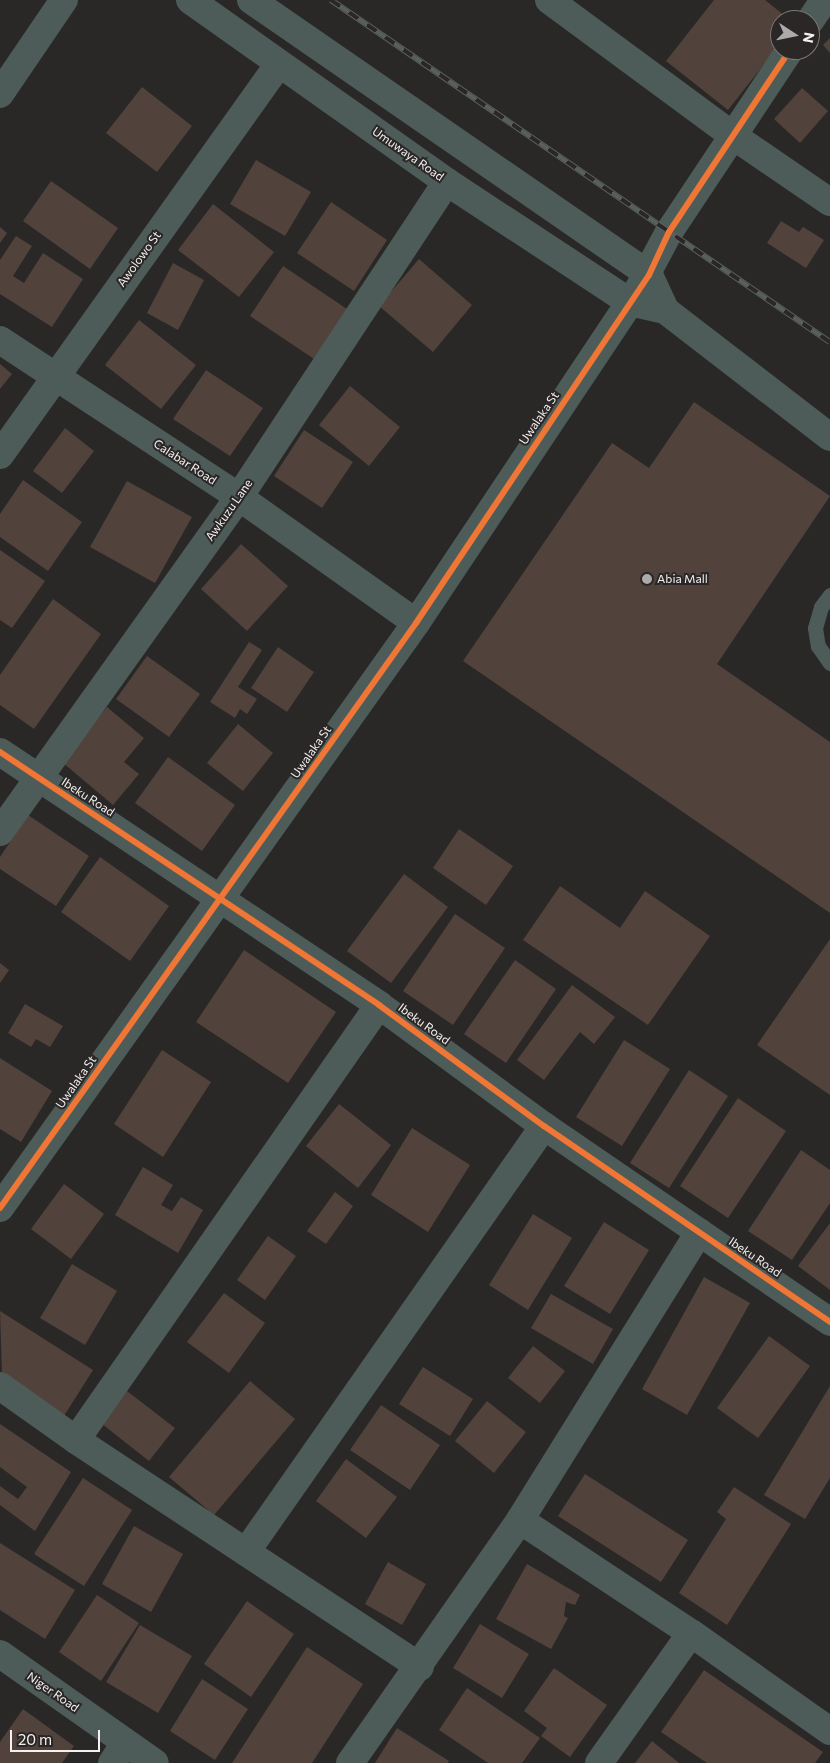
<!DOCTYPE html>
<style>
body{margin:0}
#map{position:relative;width:830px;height:1763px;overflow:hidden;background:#292827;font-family:Commissioner,sans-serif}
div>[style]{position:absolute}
.building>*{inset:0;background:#51423c}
.service>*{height:15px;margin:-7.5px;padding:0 7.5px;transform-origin:7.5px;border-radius:7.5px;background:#4d5c59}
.minor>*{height:28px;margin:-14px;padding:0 14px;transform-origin:14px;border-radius:14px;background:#4d5c59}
.tertiary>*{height:28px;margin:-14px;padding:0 14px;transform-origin:14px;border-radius:14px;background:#4d5c59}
.rail>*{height:5.5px;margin-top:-2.75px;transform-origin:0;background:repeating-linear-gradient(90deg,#2a2726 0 11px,#595f5d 0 22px);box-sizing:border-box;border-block:1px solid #595f5d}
.cycleway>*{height:6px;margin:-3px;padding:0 3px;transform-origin:3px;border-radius:3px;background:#f07635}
.dots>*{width:14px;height:14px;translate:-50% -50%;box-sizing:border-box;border:2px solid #2a2726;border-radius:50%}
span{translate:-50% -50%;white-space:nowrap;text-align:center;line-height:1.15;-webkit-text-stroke:4px #2a2726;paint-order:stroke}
.street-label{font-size:12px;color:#f4f1f0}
.poi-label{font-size:12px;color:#f4f1f0}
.left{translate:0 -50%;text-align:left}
.north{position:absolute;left:770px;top:10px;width:50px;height:50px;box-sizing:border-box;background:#2a2726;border:1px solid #7b7877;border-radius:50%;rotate:101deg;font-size:14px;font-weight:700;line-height:20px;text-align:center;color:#f4f1f0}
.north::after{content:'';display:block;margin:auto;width:18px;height:22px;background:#adabaa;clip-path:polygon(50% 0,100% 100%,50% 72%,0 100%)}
.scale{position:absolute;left:10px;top:1730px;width:90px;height:22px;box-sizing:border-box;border:2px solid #f4f1f0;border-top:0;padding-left:6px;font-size:15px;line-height:18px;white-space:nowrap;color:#f4f1f0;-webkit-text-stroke:4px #2a2726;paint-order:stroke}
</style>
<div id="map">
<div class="building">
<i style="clip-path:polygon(714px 0,765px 0,790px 20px,780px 20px,780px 44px,728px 110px,666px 61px)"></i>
<i style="clip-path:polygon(830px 38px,830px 53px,823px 45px)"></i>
<i style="clip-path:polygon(142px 87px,192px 126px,157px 172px,106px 133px)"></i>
<i style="clip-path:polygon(802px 88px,828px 111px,800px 143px,774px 119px)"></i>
<i style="clip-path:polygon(256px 160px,311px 192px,285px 236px,230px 204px)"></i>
<i style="clip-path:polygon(51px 181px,118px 228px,90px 269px,23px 221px)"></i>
<i style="clip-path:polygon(331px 202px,387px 240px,354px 291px,297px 253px)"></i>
<i style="clip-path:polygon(213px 204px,274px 252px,239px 297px,178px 250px)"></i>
<i style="clip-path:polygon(781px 221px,799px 232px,803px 227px,824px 240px,806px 268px,767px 243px)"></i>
<i style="clip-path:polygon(0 227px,7px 233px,0 243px)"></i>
<i style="clip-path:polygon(16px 236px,32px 246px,13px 276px,24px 283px,43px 253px,83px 279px,52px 327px,0 294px,0 260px)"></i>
<i style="clip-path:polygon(419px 259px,472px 305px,433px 352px,379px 306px)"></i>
<i style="clip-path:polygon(173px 263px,204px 280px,178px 330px,147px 313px)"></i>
<i style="clip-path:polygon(283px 266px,347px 309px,314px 359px,250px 316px)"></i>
<i style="clip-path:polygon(139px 320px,196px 365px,161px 409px,105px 365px)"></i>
<i style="clip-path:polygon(0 364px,12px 374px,0 389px)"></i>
<i style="clip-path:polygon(206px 370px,263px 408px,230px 456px,173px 419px)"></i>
<i style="clip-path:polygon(350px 386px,400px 427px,369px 466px,319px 425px)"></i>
<i style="clip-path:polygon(694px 402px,830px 496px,717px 664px,830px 742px,830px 913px,463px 661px,612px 443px,649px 468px)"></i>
<i style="clip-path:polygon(65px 428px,94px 451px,62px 493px,33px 471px)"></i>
<i style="clip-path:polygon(304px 430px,353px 462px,322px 508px,274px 476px)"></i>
<i style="clip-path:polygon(23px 480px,82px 522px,48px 571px,0 537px,0 514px)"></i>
<i style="clip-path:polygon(127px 481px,192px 517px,155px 583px,90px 547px)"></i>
<i style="clip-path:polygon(241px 544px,288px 586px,247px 631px,201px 589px)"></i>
<i style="clip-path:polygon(0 550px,45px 581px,12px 628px,0 620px)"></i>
<i style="clip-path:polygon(53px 599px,101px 634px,34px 729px,0 705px,0 675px)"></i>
<i style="clip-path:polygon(249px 642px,262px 650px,238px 687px,257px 699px,247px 714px,240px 709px,235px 718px,210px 702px)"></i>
<i style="clip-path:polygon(278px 647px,314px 672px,287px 712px,251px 688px)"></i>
<i style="clip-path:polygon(147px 656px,200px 694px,169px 737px,116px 699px)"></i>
<i style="clip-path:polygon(107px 707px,144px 738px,124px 762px,139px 774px,113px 805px,62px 762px)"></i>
<i style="clip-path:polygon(238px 724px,273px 753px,243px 791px,207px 763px)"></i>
<i style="clip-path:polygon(168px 757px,235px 805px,202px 851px,135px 803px)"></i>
<i style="clip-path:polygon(28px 815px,89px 856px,56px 906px,0 869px,0 857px)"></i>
<i style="clip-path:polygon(459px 829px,513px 866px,486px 905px,433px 868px)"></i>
<i style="clip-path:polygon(100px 857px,169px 906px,130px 961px,61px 912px)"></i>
<i style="clip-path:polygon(404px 874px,448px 907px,391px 983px,347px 951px)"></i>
<i style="clip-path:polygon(560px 886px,620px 928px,645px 891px,710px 936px,648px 1025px,523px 940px)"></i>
<i style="clip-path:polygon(455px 914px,505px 948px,453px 1025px,403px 991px)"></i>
<i style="clip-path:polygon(830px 939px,830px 1095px,757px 1045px)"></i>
<i style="clip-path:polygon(244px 950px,336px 1012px,288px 1083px,196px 1022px)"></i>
<i style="clip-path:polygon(515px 960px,556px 989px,506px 1063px,464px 1034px)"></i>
<i style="clip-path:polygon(0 963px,9px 970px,0 983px)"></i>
<i style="clip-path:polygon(572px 985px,615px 1017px,594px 1044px,580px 1032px,544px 1080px,517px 1060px)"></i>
<i style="clip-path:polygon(25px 1004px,63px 1026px,50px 1047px,36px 1039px,31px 1047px,8px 1033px)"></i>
<i style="clip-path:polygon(624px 1040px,670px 1069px,622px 1146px,576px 1117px)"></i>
<i style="clip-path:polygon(162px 1050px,211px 1082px,163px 1157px,114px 1124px)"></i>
<i style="clip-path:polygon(0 1058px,52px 1091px,21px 1142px,0 1129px)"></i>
<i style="clip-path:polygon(689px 1070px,728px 1096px,669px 1188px,630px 1163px)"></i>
<i style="clip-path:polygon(738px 1098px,786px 1131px,728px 1218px,680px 1186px)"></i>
<i style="clip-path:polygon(339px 1104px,391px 1145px,358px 1188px,306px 1146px)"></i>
<i style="clip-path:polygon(412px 1128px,470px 1165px,428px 1232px,371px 1195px)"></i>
<i style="clip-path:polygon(801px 1150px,830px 1170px,830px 1203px,792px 1260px,748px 1231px)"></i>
<i style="clip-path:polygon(143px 1167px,173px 1185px,161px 1205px,172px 1211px,181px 1197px,203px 1210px,178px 1253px,115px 1215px)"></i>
<i style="clip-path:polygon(64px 1184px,104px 1214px,71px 1259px,31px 1229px)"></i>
<i style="clip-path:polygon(335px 1192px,353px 1206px,326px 1244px,307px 1231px)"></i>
<i style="clip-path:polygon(533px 1214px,572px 1238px,528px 1310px,489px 1285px)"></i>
<i style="clip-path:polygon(604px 1222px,649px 1250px,610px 1314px,564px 1286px)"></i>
<i style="clip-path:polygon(830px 1223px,830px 1290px,798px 1266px)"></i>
<i style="clip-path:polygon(268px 1236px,296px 1256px,265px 1300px,237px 1280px)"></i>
<i style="clip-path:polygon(72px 1264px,117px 1291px,85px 1345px,40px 1318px)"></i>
<i style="clip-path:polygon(704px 1277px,750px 1303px,687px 1415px,642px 1389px)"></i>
<i style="clip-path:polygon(224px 1293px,265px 1323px,229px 1373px,187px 1342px)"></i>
<i style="clip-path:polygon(551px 1294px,613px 1329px,593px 1364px,531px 1328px)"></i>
<i style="clip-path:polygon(0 1311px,93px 1370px,64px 1416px,2px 1375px)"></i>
<i style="clip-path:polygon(769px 1336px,810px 1366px,758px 1438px,717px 1408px)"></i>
<i style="clip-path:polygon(533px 1346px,565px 1371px,540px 1403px,508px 1378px)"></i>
<i style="clip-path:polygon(423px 1367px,473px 1399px,450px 1436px,399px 1404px)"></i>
<i style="clip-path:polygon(250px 1381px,295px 1419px,214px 1515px,169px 1477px)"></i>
<i style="clip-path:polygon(830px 1386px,830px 1478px,805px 1519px,764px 1495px)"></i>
<i style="clip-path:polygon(127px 1391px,175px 1428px,149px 1461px,102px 1424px)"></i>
<i style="clip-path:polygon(487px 1401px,526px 1432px,494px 1473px,455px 1441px)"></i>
<i style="clip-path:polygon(381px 1405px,440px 1445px,410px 1490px,350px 1450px)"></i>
<i style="clip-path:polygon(0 1424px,71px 1472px,35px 1531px,0 1505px,0 1486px,18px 1499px,27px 1487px,0 1467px)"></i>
<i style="clip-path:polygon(346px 1459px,397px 1497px,366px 1538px,316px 1501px)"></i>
<i style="clip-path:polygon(585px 1474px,688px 1540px,661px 1582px,558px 1516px)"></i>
<i style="clip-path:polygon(83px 1478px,132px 1510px,84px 1586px,34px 1554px)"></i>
<i style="clip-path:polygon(734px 1487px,791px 1524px,727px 1625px,679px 1593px,726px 1519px,717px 1512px)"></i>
<i style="clip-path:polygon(134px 1526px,183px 1554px,151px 1612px,102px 1584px)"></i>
<i style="clip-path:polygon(0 1543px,75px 1590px,45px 1639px,0 1610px)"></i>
<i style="clip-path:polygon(388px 1562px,426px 1584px,402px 1625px,365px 1604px)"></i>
<i style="clip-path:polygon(527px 1564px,580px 1595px,575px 1605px,566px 1602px,564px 1616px,568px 1618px,551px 1649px,496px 1619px)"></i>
<i style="clip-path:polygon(97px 1595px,139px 1623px,101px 1681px,59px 1652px)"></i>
<i style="clip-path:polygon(247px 1601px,294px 1634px,251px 1697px,204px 1664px)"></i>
<i style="clip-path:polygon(480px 1624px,529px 1654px,502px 1698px,453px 1668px)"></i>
<i style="clip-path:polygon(140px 1625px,192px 1656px,158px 1713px,106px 1682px)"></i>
<i style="clip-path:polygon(307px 1647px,363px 1684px,312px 1763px,232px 1763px)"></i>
<i style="clip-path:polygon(554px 1668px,607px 1705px,570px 1757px,541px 1736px,547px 1728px,524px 1711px)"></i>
<i style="clip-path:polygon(704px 1670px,823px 1752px,815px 1763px,707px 1763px,661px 1732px)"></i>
<i style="clip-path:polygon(202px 1679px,248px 1709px,215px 1760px,170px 1731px)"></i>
<i style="clip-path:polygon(467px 1688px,540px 1738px,522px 1763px,488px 1763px,439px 1730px)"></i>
<i style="clip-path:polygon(23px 1709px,74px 1746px,62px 1763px,0 1763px,0 1742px)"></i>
<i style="clip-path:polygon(397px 1728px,449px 1761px,448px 1763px,375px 1763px)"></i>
<i style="clip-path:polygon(652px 1741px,679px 1763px,635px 1763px)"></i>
</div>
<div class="service">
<i style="left:830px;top:595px;width:15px;rotate:127deg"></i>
<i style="left:821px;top:607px;width:22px;rotate:106deg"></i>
<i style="left:815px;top:628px;width:18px;rotate:81deg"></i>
<i style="left:818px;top:646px;width:21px;rotate:55deg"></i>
</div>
<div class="minor">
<i style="left:549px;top:0;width:227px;rotate:36.4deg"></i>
<i style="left:732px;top:135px;width:119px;rotate:34.4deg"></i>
<i style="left:0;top:94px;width:114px;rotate:-55.8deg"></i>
<i style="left:0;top:340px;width:286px;rotate:33.3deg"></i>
<i style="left:239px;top:497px;width:217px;rotate:35.4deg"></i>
<i style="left:0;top:455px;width:480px;rotate:-54.5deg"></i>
<i style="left:0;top:752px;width:456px;rotate:33.7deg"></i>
<i style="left:379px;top:1005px;width:205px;rotate:36.3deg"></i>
<i style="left:544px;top:1126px;width:347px;rotate:34.4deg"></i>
<i style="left:0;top:832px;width:412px;rotate:-54.5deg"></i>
<i style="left:239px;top:497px;width:377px;rotate:-56.6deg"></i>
<i style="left:0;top:1208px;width:718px;rotate:-54.58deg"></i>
<i style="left:416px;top:623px;width:386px;rotate:-56.3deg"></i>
<i style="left:0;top:1386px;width:93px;rotate:35.4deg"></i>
<i style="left:76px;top:1440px;width:412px;rotate:33.4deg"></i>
<i style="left:76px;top:1440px;width:530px;rotate:-55.14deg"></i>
<i style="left:520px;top:1520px;width:205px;rotate:33.5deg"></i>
<i style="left:691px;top:1633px;width:170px;rotate:35.2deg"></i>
<i style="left:246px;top:1552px;width:520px;rotate:-55.03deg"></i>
<i style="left:0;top:1654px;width:189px;rotate:35.1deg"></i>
<i style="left:112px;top:1763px;width:24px;rotate:-57deg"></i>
<i style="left:350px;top:1763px;width:297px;rotate:-55deg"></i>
<i style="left:520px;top:1520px;width:339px;rotate:-58.1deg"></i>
<i style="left:599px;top:1763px;width:159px;rotate:-54.7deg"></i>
</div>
<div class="tertiary">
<i style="left:190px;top:0;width:315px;rotate:35.3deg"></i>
<i style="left:447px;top:182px;width:219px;rotate:33.3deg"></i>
<i style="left:630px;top:302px;width:36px;rotate:13deg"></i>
<i style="left:665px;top:310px;width:208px;rotate:37.6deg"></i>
<i style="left:251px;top:0;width:484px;rotate:34.6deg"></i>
<i style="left:649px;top:275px;width:38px;rotate:65deg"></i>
<i style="left:810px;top:21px;width:25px;rotate:-56deg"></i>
<i style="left:638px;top:290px;width:66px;rotate:-61.9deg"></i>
<i style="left:669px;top:232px;width:219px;rotate:-56.4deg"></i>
</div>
<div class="rail">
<i style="left:331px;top:0;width:605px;rotate:34.43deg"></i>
</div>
<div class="cycleway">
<i style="left:0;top:752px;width:456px;rotate:33.7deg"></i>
<i style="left:379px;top:1005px;width:205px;rotate:36.3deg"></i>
<i style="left:544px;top:1126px;width:347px;rotate:34.4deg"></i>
<i style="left:0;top:1208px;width:718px;rotate:-54.58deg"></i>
<i style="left:416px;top:623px;width:419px;rotate:-56.2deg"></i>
<i style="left:649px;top:275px;width:47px;rotate:-65.1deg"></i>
<i style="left:669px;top:232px;width:219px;rotate:-56.4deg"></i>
</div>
<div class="dots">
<i style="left:647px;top:579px;background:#adabaa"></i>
</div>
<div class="street-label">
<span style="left:408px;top:154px;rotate:35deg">Umuwaya Road</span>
<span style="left:139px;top:259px;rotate:-54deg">Awolowo St</span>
<span style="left:539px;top:418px;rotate:-56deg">Uwalaka St</span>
<span style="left:185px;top:462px;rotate:33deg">Calabar Road</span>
<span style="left:229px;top:510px;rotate:-55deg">Awkuzu Lane</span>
<span style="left:311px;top:752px;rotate:-55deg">Uwalaka St</span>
<span style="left:88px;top:797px;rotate:33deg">Ibeku Road</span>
<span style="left:424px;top:1024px;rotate:36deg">Ibeku Road</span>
<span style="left:76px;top:1082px;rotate:-55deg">Uwalaka St</span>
<span style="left:755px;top:1257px;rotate:34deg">Ibeku Road</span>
<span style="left:53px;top:1692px;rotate:35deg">Niger Road</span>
</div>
<div class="poi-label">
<span class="left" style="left:657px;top:579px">Abia Mall</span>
</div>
<div class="north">N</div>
<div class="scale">20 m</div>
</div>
